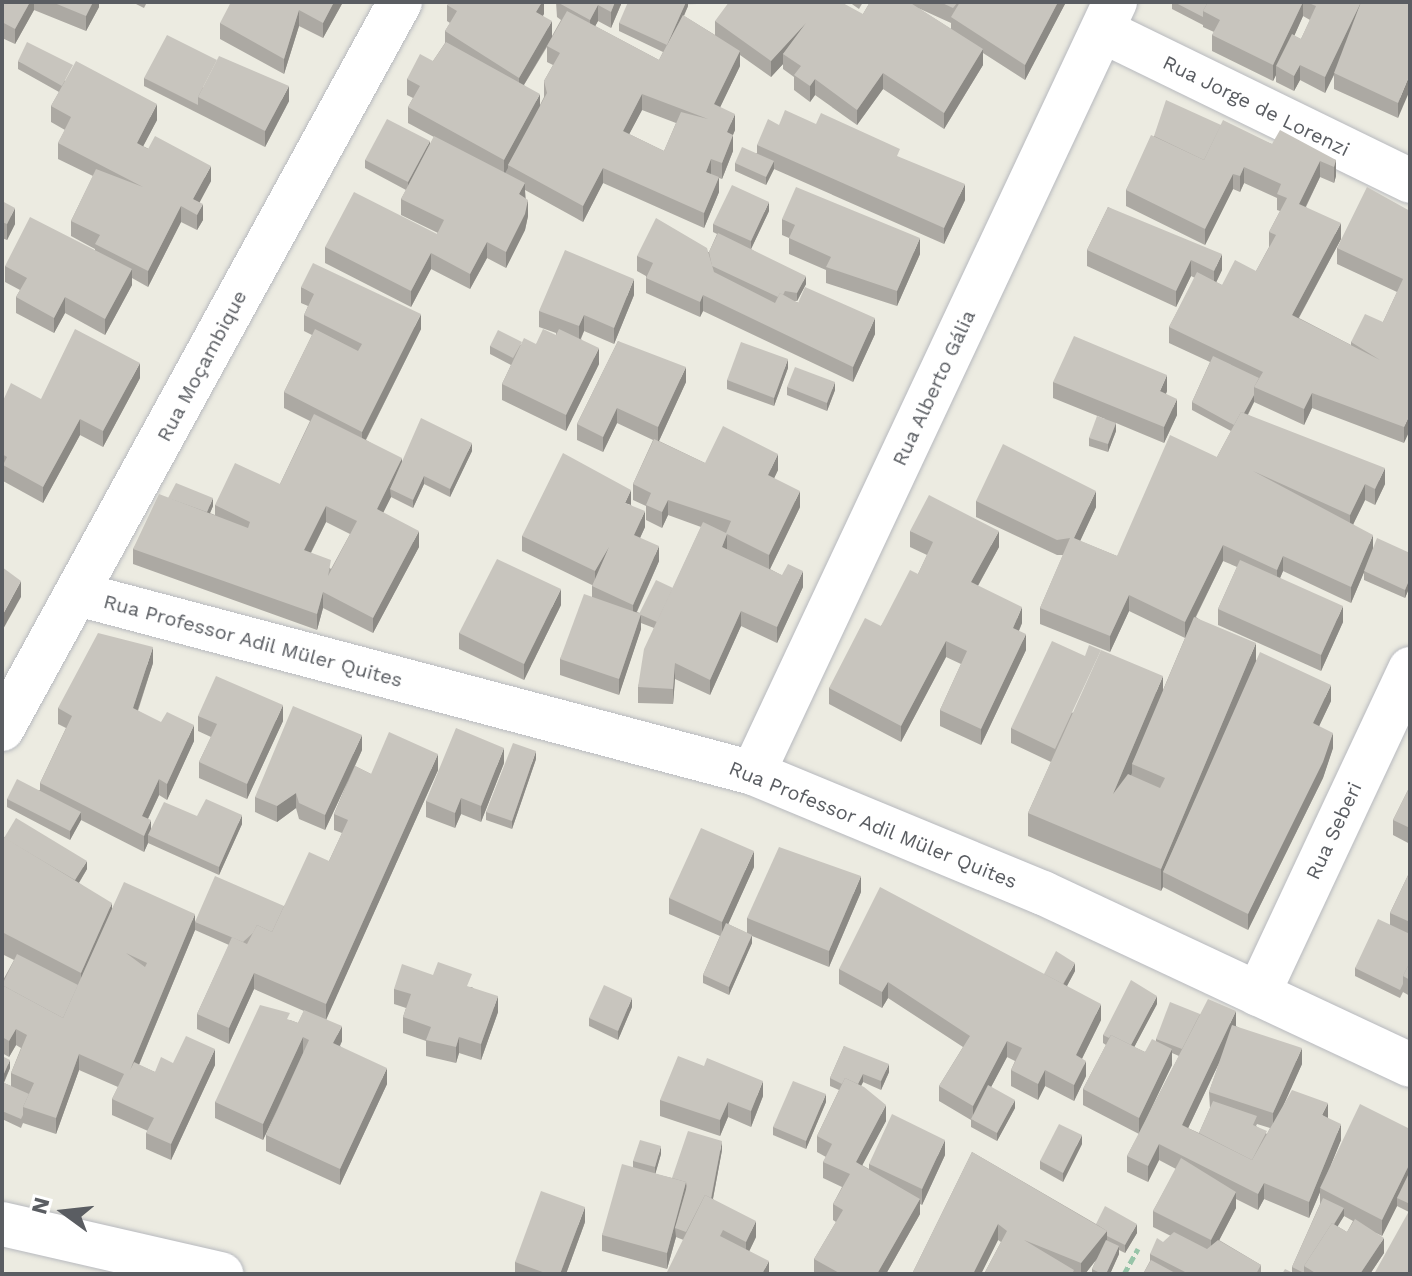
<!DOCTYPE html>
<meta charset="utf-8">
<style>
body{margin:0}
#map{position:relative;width:1412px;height:1276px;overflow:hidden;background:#ecebe1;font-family:"Work Sans",sans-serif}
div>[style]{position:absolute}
.path>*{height:5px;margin-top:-2.5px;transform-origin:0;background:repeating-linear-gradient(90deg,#97c4a8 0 8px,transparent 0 12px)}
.roads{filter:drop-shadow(0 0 2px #b7b9be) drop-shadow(0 0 2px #b7b9be)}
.minor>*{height:44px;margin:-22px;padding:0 22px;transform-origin:22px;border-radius:22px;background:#fff}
.secondary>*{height:44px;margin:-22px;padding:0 22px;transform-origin:22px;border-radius:22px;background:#fff}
.wall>*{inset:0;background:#aca9a3}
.shaded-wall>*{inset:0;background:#8c8a85}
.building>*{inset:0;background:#c8c5be}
span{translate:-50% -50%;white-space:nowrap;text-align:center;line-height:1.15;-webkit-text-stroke:6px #fff;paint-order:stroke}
.street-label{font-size:20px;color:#5a5d62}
.frame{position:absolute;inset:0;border:4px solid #5a5d62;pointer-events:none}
.north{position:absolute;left:24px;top:1172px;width:80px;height:80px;-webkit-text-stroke:6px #fff;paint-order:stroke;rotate:285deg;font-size:22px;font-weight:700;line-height:32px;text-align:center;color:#5a5d62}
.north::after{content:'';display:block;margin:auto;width:28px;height:36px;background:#5a5d62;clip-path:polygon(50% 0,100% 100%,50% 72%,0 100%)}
</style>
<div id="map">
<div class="path">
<i style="left:1124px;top:1274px;width:29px;rotate:-61deg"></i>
</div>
<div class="roads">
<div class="minor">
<i style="left:1103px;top:31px;width:342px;rotate:26deg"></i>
<i style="left:78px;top:594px;width:698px;rotate:14.85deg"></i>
<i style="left:753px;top:773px;width:314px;rotate:22.5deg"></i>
<i style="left:1043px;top:893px;width:405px;rotate:25.1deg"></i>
<i style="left:2px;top:729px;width:829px;rotate:-61.3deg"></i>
<i style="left:753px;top:773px;width:852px;rotate:-64.85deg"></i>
<i style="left:1258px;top:994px;width:359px;rotate:-64.9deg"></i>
</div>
<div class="secondary">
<i style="left:2px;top:1224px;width:225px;rotate:12.9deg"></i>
</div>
</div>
<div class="wall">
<i style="clip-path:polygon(2px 2px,99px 2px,99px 7px,86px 31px,34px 10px,15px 44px,2px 38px)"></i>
<i style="clip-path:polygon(132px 2px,147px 2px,144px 8px)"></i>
<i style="clip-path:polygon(343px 2px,323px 38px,299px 26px,284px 74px,220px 39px,220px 23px)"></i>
<i style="clip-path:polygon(evenodd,544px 2px,543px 16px,552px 36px,561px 20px,557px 17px,556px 2px,622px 2px,611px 28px,598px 21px,595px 26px,659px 60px,663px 52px,619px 31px,619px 23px,688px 2px,688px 6px,684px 16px,715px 35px,715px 21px,863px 14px,870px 2px,1066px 2px,1025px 80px,983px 53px,983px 65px,944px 129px,883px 89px,857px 125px,815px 95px,810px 102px,794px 90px,794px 77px,783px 69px,783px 64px,771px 77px,740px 55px,740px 66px,720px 107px,735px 130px,733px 135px,733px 151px,722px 179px,719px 178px,719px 192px,704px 228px,603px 183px,583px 222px,525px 190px,528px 216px,525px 230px,506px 268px,487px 258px,470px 289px,431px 269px,411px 307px,325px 263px,325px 247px,437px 234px,438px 233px,401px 215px,401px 199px,406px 190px,365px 168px,365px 160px,430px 145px,434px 137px,408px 123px,408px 107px,413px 98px,407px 95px,407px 79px,433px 61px,445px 43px,445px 31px,450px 23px,447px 21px,447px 5px,544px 2px,918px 8px,951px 23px,951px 29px,918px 8px,544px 2px,547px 47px,547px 62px,553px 65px,544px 81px,544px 97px,540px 105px,524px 85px,547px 47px,544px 2px,642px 110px,676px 123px,664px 151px,629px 134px,642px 110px)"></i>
<i style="clip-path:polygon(849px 2px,863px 2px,859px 9px)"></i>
<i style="clip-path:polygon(evenodd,1172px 2px,1410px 2px,1398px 118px,1334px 89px,1334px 75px,1325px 93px,1300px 80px,1294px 91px,1276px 82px,1276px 75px,1273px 81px,1212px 51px,1212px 35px,1214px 32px,1203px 27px,1203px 25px,1172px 9px,1172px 2px,1303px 16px,1310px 20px,1301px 39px,1294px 36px,1303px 16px)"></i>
<i style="clip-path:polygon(18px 61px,157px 120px,143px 146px,211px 181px,199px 202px,203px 220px,197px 230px,181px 222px,148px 287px,132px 278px,132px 285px,105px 335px,65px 313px,54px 333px,16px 313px,16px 297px,20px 290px,5px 282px,5px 266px,95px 250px,95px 249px,71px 236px,71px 221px,93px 176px,58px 159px,58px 143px,65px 130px,51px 122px,51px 106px,59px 92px,18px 69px)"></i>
<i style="clip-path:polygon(144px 78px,289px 101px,265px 147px,144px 86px)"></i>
<i style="clip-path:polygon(816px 124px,900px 158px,965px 200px,944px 244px,774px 169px,766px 185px,735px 171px,735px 163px,757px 153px,757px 145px,779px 125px)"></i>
<i style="clip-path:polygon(1221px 125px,1272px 144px,1336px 160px,1336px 176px,1334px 183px,1320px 177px,1306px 207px,1341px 239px,1299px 318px,1351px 345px,1351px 342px,1383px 322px,1397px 292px,1337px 264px,1337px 248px,1410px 211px,1404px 443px,1312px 408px,1304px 425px,1254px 402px,1248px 415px,1385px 484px,1375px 505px,1365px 500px,1353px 524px,1373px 550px,1410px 553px,1410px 586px,1405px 598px,1364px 580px,1364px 572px,1351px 603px,1283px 571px,1280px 578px,1343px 622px,1321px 671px,1218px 625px,1218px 609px,1237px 567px,1223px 561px,1196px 617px,1256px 660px,1331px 701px,1319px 726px,1333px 748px,1323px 778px,1248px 930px,1163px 887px,1161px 891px,1028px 836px,1028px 813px,1051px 762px,1011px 743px,1011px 728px,1163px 690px,1185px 638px,1129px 611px,1110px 652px,1040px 624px,1040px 608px,1063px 555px,1057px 555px,976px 517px,976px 501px,1096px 507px,1080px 541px,1117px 556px,1217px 457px,1231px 431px,1192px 410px,1192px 402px,1210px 362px,1169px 343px,1169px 327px,1195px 278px,1191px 276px,1176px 307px,1087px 266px,1087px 250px,1108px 207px,1222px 270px,1216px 282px,1222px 285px,1256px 271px,1269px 247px,1269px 232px,1280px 211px,1277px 210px,1277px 198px,1244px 183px,1240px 192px,1233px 189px,1205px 245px,1126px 206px,1126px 190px,1154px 136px)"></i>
<i style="clip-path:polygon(2px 201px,15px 224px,7px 240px,2px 238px)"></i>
<i style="clip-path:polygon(769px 211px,751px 249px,806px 284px,797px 301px,794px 301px,875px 334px,853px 382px,703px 311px,700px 317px,646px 293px,646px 276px,637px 271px,637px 256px,709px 252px,717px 234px,713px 232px,713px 224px)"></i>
<i style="clip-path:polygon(782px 219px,920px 254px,897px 306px,826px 283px,826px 270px,789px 254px,789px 238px,782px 235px)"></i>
<i style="clip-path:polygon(evenodd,301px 287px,421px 329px,366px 440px,402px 462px,472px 451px,450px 497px,424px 484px,413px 508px,391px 497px,383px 513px,419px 547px,373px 633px,323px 608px,317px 630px,133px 564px,133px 549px,168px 498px,213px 506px,210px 513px,215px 515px,215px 505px,280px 484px,310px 421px,284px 408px,284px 392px,312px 335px,304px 331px,304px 315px,308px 306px,301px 303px,301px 287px,326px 522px,350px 534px,331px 569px,311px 553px,326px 522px)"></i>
<i style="clip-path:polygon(634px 295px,614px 344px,584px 331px,581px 339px,599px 364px,566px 431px,502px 400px,502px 384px,511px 365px,490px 354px,490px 346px,536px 344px,556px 335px,556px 333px,539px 327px,539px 311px)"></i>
<i style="clip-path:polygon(618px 341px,686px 382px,659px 441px,705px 463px,778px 470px,774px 478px,800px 507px,770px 569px,803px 587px,777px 643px,741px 626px,710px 695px,675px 679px,673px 704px,638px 703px,638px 687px,654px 628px,641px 623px,641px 629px,619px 695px,560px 675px,560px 659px,592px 597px,592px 585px,522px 551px,522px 536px,631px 505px,645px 527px,640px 538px,659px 561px,637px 612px,640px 613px,673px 588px,701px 527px,668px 515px,662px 528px,646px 520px,646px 506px,633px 500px,633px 484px,653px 440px,617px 423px,603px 452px,577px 440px,577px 424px)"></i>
<i style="clip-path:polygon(788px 368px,774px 406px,727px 389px,727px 380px)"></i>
<i style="clip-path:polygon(140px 378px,103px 447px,80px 435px,43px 503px,3px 481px,2px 403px,41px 399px)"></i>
<i style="clip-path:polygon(1053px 382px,1167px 391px,1166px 394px,1177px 415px,1164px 443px,1116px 423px,1116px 431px,1108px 452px,1089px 446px,1089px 438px,1105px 419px,1053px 398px)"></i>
<i style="clip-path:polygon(787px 387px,835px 390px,827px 411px,787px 395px)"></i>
<i style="clip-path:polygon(910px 531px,999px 547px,978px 586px,1022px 623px,1019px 631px,1026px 650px,981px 745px,940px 726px,940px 710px,961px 664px,946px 657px,901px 742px,829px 704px,829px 688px,881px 626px,918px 574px,927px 555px,910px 547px)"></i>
<i style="clip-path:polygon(561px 605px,524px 680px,459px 649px,459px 633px)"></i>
<i style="clip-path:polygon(153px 663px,138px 711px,194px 741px,167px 800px,159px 795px,148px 819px,151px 829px,197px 816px,242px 824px,219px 875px,148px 843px,144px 852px,81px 820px,70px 840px,7px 807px,7px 799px,40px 790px,40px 783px,66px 728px,58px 724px,58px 708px)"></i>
<i style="clip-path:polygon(198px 716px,283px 721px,247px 799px,199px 778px,199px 762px,211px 737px,198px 731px)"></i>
<i style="clip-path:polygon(362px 750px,355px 766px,371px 774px,438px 770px,326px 1019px,342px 1041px,340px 1046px,387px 1084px,340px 1185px,266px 1151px,266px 1135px,277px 1110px,263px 1140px,215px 1118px,215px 1102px,290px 1020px,298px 1023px,304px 1011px,254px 989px,229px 1044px,197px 1029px,197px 1014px,229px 945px,195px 930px,139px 1065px,155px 1072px,173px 1063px,215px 1065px,171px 1160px,146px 1149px,146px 1133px,148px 1131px,112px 1115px,112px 1099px,118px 1087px,79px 1070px,56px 1134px,23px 1123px,21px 1128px,2px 1119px,2px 1056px,10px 1068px,4px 1083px,11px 1086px,11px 1073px,21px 1048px,16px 1045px,9px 1057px,2px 1053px,2px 982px,14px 960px,2px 954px,2px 836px,87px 869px,79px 883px,112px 908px,195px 921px,284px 906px,329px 861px,342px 833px,334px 830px,334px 814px,348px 781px,325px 830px,299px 819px,296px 808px,277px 822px,255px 812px,255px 797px)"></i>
<i style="clip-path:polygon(536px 759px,512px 829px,486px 820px,486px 812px)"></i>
<i style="clip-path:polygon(504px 763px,481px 822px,461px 814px,455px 828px,426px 817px,426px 801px)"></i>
<i style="clip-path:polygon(1410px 786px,1410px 844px,1393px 835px,1393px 820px)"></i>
<i style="clip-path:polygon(754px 867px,728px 924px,747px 933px,747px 918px,861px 892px,829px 967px,752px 936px,752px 943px,729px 995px,703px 983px,703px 975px,720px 936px,669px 914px,669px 898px)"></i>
<i style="clip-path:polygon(1410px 871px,1410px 996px,1403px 992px,1400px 998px,1355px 976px,1355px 968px,1390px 925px,1390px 913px)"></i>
<i style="clip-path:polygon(839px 969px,1044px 974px,1075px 971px,1067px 986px,1101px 1020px,1082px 1058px,1086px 1076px,1074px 1101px,1045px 1086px,1038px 1100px,1011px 1086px,1011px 1070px,1015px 1061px,1007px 1057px,991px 1087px,1015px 1108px,997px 1141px,971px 1127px,971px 1120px,939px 1101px,939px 1086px,963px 1047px,888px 998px,882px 1008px,839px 984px)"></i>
<i style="clip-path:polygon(472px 987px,498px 1012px,481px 1060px,459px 1053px,456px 1063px,426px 1056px,426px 1041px,403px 1033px,403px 1017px,406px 1008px,394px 1004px,394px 989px)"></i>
<i style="clip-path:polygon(evenodd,1157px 1004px,1134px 1047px,1145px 1052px,1156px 1041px,1156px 1039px,1200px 1014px,1236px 1026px,1302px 1064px,1283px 1105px,1328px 1118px,1341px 1140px,1331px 1165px,1410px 1129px,1410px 1274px,1409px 1212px,1397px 1206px,1382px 1236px,1376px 1233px,1384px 1253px,1370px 1274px,1282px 1274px,1292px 1273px,1292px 1267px,1320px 1204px,1320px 1192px,1309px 1218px,1264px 1199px,1258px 1210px,1236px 1199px,1236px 1208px,1219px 1240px,1261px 1265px,1261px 1274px,1143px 1274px,1150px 1261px,1150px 1254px,1171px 1236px,1153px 1227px,1153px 1211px,1176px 1169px,1159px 1160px,1148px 1182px,1127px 1172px,1127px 1156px,1139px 1134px,1083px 1105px,1083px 1089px,1106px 1045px,1103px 1043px,1103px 1035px,1157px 1004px,1172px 1053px,1179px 1056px,1145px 1121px,1172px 1065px,1172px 1053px,1157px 1004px,1220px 1061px,1209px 1092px,1210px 1108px,1199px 1133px,1188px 1128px,1220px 1061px,1157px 1004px,1257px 1124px,1270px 1128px,1267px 1134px,1256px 1126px,1257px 1124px,1157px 1004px,1344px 1216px,1353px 1221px,1347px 1232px,1337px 1226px,1344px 1216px)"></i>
<i style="clip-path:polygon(632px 1007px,618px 1040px,589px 1026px,589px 1018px)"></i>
<i style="clip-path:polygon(844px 1046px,889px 1072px,881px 1090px,863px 1082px,861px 1086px,886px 1121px,862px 1165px,869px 1169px,869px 1164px,945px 1155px,922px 1205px,920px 1204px,920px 1214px,886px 1274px,814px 1274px,814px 1259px,836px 1222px,833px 1220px,833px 1204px,842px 1187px,823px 1178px,823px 1162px,826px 1157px,817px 1152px,817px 1136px,839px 1090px,830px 1086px,830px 1078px)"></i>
<i style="clip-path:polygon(763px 1096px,751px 1127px,728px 1117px,720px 1136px,660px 1116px,660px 1100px)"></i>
<i style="clip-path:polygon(826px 1102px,806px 1149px,773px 1135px,773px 1127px)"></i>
<i style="clip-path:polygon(1082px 1144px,1063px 1182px,1040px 1169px,1040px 1161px)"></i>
<i style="clip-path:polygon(722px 1150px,713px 1199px,756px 1237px,749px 1251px,769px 1274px,676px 1237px,667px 1269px,602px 1251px,602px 1235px,633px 1167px,633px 1161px,661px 1154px,655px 1174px,672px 1178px)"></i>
<i style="clip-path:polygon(972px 1152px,1096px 1224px,1137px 1233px,1125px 1253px,1119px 1250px,1119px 1254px,1110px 1274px,1092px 1274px,1092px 1269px,1096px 1260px,1085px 1274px,984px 1274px,1001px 1242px,998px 1240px,981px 1274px,912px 1274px)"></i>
<i style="clip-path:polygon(585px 1222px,566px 1274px,515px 1274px,515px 1262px)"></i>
</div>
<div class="shaded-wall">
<i style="clip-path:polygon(30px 2px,34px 2px,34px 10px,15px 44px,15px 29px)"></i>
<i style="clip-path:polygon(93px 2px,99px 2px,99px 7px,86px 31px,86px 16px)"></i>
<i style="clip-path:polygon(334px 2px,343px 2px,323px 38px,323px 23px)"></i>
<i style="clip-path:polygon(542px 2px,544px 2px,544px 14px,536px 28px,536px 12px)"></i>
<i style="clip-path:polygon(615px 2px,622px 2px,611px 28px,611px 12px)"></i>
<i style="clip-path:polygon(686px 2px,688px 2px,688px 6px,667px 53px,667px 45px)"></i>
<i style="clip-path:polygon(1058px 2px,1066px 2px,1025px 80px,1025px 65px)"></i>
<i style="clip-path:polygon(1303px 2px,1303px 16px,1280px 68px,1276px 66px,1276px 75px,1273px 81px,1273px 65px)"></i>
<i style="clip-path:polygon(1361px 2px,1361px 18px,1325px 93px,1325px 77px)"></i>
<i style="clip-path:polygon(598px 5px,598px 21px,590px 36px,590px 20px)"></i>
<i style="clip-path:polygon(299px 10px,299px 26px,284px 74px,284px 59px)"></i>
<i style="clip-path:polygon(552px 21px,552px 37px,519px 93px,519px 78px)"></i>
<i style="clip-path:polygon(806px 23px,783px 54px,783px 64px,771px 77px,771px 61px)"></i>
<i style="clip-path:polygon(983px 49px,983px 65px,944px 129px,944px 113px)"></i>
<i style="clip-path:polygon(740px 51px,740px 66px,714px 120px,714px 104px)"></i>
<i style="clip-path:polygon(1300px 65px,1300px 80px,1294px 91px,1294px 76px)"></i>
<i style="clip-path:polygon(883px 73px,883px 89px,857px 125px,857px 110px)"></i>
<i style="clip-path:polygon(1410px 74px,1410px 90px,1398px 118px,1398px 103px)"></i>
<i style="clip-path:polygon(815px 79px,815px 95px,810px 102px,810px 86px)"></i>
<i style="clip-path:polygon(289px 86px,289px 101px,265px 147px,265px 131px)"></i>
<i style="clip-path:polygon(540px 94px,540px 110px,508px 165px,508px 168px,504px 175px,504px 160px)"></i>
<i style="clip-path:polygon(642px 94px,642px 110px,623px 146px,623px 131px)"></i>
<i style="clip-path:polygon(157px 104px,157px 120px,137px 158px,137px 143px)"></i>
<i style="clip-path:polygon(735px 114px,735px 130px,727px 148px,727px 132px)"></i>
<i style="clip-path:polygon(733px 135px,733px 151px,722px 179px,722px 163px)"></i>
<i style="clip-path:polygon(430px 141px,430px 149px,408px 190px,408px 182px)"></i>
<i style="clip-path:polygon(711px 159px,711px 175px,706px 172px)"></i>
<i style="clip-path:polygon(1336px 160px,1336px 176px,1334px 183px,1334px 167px)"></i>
<i style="clip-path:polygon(774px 161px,774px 169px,766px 185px,766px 177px)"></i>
<i style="clip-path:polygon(1320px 161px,1320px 177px,1299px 220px,1299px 204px)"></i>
<i style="clip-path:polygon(211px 166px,211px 181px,194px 213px,193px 199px)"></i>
<i style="clip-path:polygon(1244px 167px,1244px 183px,1240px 192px,1240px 176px)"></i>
<i style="clip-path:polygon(603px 168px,603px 183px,583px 222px,583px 206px)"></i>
<i style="clip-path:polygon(1233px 174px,1233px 189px,1205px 245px,1205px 229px)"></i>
<i style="clip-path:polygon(719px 177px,719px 192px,704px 228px,704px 213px)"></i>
<i style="clip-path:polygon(525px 183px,525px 198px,519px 194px)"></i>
<i style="clip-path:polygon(965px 184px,965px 200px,944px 244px,944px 228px)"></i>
<i style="clip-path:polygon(528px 200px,528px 216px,525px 230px,506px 268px,506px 252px)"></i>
<i style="clip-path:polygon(769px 202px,769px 211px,751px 249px,751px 241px)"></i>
<i style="clip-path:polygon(203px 204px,203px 220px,197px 230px,197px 215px)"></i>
<i style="clip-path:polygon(181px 206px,181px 222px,148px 287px,148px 271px)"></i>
<i style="clip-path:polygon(15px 208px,15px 224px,7px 240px,7px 224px)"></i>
<i style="clip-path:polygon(1341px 223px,1341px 239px,1292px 330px,1292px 315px)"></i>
<i style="clip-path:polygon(920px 238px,920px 254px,897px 306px,897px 291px)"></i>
<i style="clip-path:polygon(487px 242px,487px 258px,470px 289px,470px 274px)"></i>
<i style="clip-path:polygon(431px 253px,431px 269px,411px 307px,411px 291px)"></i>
<i style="clip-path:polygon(1222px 254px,1222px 270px,1214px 287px,1214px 271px)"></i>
<i style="clip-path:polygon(1191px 260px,1191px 276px,1176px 307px,1176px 291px)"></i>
<i style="clip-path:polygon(132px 269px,132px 285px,105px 335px,105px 319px)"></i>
<i style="clip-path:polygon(806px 276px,806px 284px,797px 301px,797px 293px)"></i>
<i style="clip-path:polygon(634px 279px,634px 295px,614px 344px,614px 328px)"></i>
<i style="clip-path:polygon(703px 295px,703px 311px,700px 317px,700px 302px)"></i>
<i style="clip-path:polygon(65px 297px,65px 313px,54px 333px,54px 318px)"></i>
<i style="clip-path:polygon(421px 314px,421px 329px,362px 447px,362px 432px)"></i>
<i style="clip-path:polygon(584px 315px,584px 331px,579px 342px,579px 326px)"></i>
<i style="clip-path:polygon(875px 318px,875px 334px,853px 382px,853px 367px)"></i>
<i style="clip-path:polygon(599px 348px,599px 364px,566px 431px,566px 415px)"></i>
<i style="clip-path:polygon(788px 359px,788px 368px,774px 406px,774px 398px)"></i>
<i style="clip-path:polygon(140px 363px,140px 378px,103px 447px,103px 431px)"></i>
<i style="clip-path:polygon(686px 367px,686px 382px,658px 443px,658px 427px)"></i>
<i style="clip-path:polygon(1167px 375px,1167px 391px,1160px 407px,1160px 391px)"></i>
<i style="clip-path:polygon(835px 382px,835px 390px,827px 411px,827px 403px)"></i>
<i style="clip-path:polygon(1312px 393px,1312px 408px,1304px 425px,1304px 409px)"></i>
<i style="clip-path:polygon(1254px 395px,1254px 402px,1237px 435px,1237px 426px)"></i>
<i style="clip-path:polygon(1177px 399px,1177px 415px,1164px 443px,1164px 427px)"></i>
<i style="clip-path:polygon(617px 408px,617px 423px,603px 452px,603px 437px)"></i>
<i style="clip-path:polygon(1410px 414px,1410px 430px,1404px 443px,1404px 427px)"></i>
<i style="clip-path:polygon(80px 419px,80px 435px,43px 503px,43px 487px)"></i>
<i style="clip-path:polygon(1116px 423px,1116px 431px,1108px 452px,1108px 444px)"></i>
<i style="clip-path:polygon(472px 443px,472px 451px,450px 497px,450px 489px)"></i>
<i style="clip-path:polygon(778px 454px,778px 470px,768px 491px,768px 475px)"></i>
<i style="clip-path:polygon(402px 458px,402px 474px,390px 489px,391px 497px,377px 525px,377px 509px)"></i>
<i style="clip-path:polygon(1385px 468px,1385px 484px,1375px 505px,1375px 489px)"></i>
<i style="clip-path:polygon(424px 476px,424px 484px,413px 508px,413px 500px)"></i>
<i style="clip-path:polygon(1365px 484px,1365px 500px,1350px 531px,1350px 515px)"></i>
<i style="clip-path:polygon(631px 490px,631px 505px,625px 503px)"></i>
<i style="clip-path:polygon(800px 491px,800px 507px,769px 571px,769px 555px)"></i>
<i style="clip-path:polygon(1096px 491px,1096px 507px,1074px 554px,1074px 538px)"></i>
<i style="clip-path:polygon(213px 498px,213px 506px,204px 527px,204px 519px)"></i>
<i style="clip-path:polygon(668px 500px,668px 515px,662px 528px,662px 512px)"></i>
<i style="clip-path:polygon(326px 506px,326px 522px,304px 566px,304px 550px)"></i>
<i style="clip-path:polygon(645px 511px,645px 527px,634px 551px,634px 535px)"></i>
<i style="clip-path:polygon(419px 531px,419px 547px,373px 633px,373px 618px)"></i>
<i style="clip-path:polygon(999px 531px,999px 547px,971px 598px,971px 582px)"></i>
<i style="clip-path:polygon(727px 534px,727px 550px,722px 547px)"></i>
<i style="clip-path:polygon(1373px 535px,1373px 551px,1351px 603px,1351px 587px)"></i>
<i style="clip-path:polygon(1223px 545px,1223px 561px,1185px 638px,1185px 622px)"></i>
<i style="clip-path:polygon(659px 546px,659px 561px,633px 620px,633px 605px)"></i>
<i style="clip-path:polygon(609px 547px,595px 586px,595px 571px)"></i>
<i style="clip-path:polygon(1283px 556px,1283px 571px,1277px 585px,1277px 570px)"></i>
<i style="clip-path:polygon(803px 571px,803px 587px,777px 643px,777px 627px)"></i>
<i style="clip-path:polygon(1410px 578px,1410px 586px,1405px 598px,1405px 590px)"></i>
<i style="clip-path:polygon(21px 581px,21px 597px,2px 631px,2px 616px)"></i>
<i style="clip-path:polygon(561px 589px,561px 605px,524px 680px,524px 664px)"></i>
<i style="clip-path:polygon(323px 592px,323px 608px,317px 630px,317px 614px)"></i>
<i style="clip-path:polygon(1129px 595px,1129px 611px,1110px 652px,1110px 636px)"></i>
<i style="clip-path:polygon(1343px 606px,1343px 622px,1321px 671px,1321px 655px)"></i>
<i style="clip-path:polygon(1022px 607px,1022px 623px,1013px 644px,1013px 628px)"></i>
<i style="clip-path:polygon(741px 611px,741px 626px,710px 695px,710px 680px)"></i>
<i style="clip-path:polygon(641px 614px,641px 629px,619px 695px,619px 679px)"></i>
<i style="clip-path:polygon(1026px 634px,1026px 650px,981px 745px,981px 729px)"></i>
<i style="clip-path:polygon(946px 641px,946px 657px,901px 742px,901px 726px)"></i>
<i style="clip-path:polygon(1256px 643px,1256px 665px,1163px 872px,1163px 887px,1161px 891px,1161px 869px)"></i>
<i style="clip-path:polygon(153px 647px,153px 663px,133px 724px,133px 708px)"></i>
<i style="clip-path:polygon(675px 663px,675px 679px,673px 704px,673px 689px)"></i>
<i style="clip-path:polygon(1163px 676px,1163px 699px,1132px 764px,1132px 773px,1113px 816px,1113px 794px)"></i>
<i style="clip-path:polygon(1331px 685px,1331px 701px,1313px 739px,1313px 723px)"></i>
<i style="clip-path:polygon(283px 705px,283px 721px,247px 799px,247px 784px)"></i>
<i style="clip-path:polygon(194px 725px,194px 741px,167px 800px,167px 784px)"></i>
<i style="clip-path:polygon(1333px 733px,1333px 748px,1323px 778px,1248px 930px,1248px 914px)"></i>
<i style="clip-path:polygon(362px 735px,362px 750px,325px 830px,325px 815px)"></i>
<i style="clip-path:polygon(504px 748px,504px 763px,481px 822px,481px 806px)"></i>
<i style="clip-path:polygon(536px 751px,536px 759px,512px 829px,512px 821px)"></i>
<i style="clip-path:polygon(438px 754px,438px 770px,326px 1020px,326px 1004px)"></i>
<i style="clip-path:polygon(159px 779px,159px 795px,142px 831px,142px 816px)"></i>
<i style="clip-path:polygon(296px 793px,296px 808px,277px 822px,277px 806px)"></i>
<i style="clip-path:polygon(461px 798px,461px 814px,455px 828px,455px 813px)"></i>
<i style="clip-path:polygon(81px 812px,81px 820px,70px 840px,70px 831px)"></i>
<i style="clip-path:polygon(242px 815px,242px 824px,219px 875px,219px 867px)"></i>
<i style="clip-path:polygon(151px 820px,151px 836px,148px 835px,148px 843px,144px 852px,144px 836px)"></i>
<i style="clip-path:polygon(754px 851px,754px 867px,722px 938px,722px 922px)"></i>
<i style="clip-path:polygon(87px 861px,87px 869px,69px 899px,69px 890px)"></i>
<i style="clip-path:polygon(861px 876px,861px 892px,829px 967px,829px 951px)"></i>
<i style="clip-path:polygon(112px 903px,112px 925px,81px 995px,81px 973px)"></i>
<i style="clip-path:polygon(195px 914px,195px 930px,130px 1086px,130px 1070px)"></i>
<i style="clip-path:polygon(752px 935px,752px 943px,729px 995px,729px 987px)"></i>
<i style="clip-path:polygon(1075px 963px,1075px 971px,1062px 995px,1062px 987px)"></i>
<i style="clip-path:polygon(254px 973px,254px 989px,229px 1044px,229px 1028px)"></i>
<i style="clip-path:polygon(888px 982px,888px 998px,882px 1008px,882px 992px)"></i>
<i style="clip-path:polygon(498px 996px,498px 1012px,481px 1060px,481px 1044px)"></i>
<i style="clip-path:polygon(1157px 996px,1157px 1004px,1129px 1057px,1129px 1049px)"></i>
<i style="clip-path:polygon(632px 998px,632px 1007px,618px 1040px,618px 1031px)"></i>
<i style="clip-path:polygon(1101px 1004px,1101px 1020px,1076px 1071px,1076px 1055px)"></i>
<i style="clip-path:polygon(1236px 1011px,1236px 1027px,1182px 1141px,1182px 1125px)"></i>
<i style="clip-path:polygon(342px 1026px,342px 1041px,333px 1059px,333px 1043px)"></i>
<i style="clip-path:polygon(16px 1029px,16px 1045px,9px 1057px,9px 1041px)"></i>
<i style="clip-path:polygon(303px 1037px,303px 1053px,263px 1140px,263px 1124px)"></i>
<i style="clip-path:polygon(459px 1037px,459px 1053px,456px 1063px,456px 1047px)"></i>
<i style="clip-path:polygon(1007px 1041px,1007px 1057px,973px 1121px,973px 1106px)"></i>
<i style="clip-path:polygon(1302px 1048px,1302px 1064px,1273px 1129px,1273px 1113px)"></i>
<i style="clip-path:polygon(215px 1049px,215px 1065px,171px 1160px,171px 1144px)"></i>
<i style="clip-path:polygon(1172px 1049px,1172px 1065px,1139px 1134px,1139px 1118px)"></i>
<i style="clip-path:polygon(79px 1054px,79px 1070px,56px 1134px,56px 1118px)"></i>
<i style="clip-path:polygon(10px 1060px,10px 1068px,2px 1086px,2px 1078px)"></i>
<i style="clip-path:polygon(1086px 1061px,1086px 1076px,1074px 1101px,1074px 1085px)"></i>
<i style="clip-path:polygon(889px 1064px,889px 1072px,881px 1090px,881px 1081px)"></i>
<i style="clip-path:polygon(387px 1068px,387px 1084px,340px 1185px,340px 1169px)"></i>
<i style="clip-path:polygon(1045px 1070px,1045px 1086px,1038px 1100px,1038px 1084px)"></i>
<i style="clip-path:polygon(863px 1074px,863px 1082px,855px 1098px,855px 1090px)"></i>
<i style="clip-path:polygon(763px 1081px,763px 1096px,751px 1127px,751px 1111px)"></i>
<i style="clip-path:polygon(826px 1094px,826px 1102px,806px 1149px,806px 1141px)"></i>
<i style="clip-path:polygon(1015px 1100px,1015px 1108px,997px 1141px,997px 1133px)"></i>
<i style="clip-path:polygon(728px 1102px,728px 1117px,720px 1136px,720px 1120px)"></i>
<i style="clip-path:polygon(1328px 1103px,1328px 1119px,1322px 1115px)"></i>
<i style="clip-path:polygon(886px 1105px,886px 1121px,856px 1177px,856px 1162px)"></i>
<i style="clip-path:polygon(1341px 1124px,1341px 1140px,1321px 1189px,1320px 1188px,1320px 1192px,1309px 1218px,1309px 1202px)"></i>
<i style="clip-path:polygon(1082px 1135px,1082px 1144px,1063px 1182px,1063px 1173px)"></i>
<i style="clip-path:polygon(945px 1140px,945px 1155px,922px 1205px,922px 1189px)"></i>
<i style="clip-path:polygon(722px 1141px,722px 1150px,710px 1214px,710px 1206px)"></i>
<i style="clip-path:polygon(1159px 1144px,1159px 1160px,1148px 1182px,1148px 1166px)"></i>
<i style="clip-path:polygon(661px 1146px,661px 1154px,655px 1175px,655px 1167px)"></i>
<i style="clip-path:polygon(1410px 1163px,1410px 1178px,1397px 1198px,1397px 1206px,1382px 1236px,1382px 1220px)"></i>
<i style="clip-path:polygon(686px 1182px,686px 1198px,675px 1228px,676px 1237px,667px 1269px,667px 1253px)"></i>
<i style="clip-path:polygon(1264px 1183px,1264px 1199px,1258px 1210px,1258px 1194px)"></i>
<i style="clip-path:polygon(1236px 1192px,1236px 1208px,1211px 1256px,1211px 1240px)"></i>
<i style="clip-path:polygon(920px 1199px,920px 1214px,886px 1274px,877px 1274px)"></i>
<i style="clip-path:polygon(585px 1207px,585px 1222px,566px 1274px,560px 1274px)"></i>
<i style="clip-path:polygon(1344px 1208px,1344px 1216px,1311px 1270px,1308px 1268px)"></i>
<i style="clip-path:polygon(756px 1221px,756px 1237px,746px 1258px,746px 1242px)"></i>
<i style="clip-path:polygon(998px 1224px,998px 1240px,981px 1274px,973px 1274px)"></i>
<i style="clip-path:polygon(1137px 1224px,1137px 1233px,1125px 1253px,1125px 1245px)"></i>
<i style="clip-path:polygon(1107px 1231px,1107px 1246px,1085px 1274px,1081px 1274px,1081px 1263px)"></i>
<i style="clip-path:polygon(1384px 1238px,1384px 1253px,1370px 1274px,1360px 1274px)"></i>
<i style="clip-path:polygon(1119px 1246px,1119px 1254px,1110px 1274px,1106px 1274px)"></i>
<i style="clip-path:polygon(769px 1261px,769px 1274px,762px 1274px)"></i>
</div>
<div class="building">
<i style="clip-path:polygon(2px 2px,30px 2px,15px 29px,2px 22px)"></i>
<i style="clip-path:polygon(52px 2px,93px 2px,86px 16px)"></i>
<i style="clip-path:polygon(231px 2px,334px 2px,323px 23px,299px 10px,284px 59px,220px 23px)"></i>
<i style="clip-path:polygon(449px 2px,542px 2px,536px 12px,552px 21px,519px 78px,445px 31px,457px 11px,447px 5px)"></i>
<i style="clip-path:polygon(557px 2px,615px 2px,611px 12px,598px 5px,590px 20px)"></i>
<i style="clip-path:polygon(628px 2px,686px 2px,667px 45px,619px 23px)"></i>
<i style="clip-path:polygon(729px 2px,841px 2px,863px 14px,870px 2px,909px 2px,983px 49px,944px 113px,883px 73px,857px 110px,815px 79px,810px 86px,794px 75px,801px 66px,783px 54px,806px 23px,771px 61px,715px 21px)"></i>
<i style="clip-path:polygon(940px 2px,958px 2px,953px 8px)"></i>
<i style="clip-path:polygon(960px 2px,1058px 2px,1025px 65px,951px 17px)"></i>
<i style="clip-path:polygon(1174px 2px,1208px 2px,1203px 11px,1203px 17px)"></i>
<i style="clip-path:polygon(1208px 2px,1303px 2px,1273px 65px,1212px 35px,1220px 20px,1203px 11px)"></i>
<i style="clip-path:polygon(1306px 2px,1361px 2px,1325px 77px,1300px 65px,1294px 76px,1276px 66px,1292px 34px,1301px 39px,1316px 6px)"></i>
<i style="clip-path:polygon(1361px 2px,1410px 2px,1410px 74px,1398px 103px,1334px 73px)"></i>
<i style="clip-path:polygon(evenodd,567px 11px,659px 60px,683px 15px,740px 51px,714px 104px,735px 114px,727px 132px,733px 135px,722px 163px,711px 159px,706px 172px,719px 177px,704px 213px,603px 168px,583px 206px,508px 165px,547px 93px,544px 81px,560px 53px,547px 46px,567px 11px,642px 94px,708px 119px,681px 112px,664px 151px,623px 131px,642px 94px)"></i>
<i style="clip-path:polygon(167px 35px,217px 60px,198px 97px,198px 105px,144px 78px)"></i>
<i style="clip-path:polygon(27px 42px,73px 65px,62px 86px,18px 61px)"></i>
<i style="clip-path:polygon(446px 42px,540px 94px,504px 160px,408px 107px,420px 86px,407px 79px,420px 54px,433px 61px)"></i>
<i style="clip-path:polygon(219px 56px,289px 86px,265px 131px,198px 97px)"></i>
<i style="clip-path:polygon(76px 61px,157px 104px,137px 143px,148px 149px,155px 136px,211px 166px,193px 199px,203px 204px,197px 215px,181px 206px,148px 271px,95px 244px,100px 235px,71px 221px,96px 169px,143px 187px,58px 143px,71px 117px,51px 106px)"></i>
<i style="clip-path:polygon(1166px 100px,1221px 125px,1204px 160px,1154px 136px)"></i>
<i style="clip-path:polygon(785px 110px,816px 124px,821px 113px,900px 149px,897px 156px,965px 184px,944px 228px,757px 145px,768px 119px,779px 125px)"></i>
<i style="clip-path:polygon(387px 119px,430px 141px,408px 182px,365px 160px)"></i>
<i style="clip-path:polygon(1223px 120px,1272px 144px,1280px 130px,1336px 160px,1334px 167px,1320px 161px,1299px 204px,1341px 223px,1292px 315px,1380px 360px,1351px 342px,1365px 314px,1383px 322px,1403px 279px,1337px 248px,1367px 187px,1410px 211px,1410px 414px,1404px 427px,1312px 393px,1304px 409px,1254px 387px,1263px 372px,1169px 327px,1197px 272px,1222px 285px,1235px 260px,1256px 271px,1276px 235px,1269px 232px,1287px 198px,1277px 194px,1281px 184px,1244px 167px,1240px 176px,1233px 174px,1205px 229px,1126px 190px,1151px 135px,1204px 160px)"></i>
<i style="clip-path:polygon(434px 136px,525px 183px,519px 194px,528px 200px,525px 214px,506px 252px,487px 242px,470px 274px,431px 253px,411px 291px,325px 247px,354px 192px,437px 234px,444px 220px,401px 199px)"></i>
<i style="clip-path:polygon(742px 147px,774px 161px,766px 177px,735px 163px)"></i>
<i style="clip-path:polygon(732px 185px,769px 202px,751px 241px,713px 224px)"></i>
<i style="clip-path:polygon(796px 187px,920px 238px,897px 291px,826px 267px,831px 257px,789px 238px,795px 225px,782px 219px)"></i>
<i style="clip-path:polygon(2px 201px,15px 208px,7px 224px,2px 222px)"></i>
<i style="clip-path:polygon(1108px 207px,1222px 254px,1214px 271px,1191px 260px,1176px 291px,1087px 250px)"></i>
<i style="clip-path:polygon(30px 217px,132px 269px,105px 319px,65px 297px,54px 318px,16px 297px,27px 278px,5px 266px)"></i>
<i style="clip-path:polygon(656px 218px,707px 248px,714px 272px,775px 303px,780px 293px,798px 303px,805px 287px,875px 318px,853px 367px,703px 295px,700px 302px,646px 278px,653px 263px,637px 256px)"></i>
<i style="clip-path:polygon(718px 233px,806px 276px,797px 293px,785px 291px,783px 295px,780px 293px,778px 297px,712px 266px,709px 252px)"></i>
<i style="clip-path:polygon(565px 250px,634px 279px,614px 328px,584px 315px,579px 326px,539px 311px)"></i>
<i style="clip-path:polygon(313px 263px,421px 314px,362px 432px,284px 392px,315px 329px,358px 351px,362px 344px,304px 315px,314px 294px,301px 287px)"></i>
<i style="clip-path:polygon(75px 329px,140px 363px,103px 431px,80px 419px,43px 487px,3px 465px,7px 457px,2px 454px,2px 403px,11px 383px,41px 399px)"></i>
<i style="clip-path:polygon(543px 329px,556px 335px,559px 329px,599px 348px,566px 415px,502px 384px,524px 338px,536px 344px)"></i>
<i style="clip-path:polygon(498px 330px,522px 342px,513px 358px,490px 346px)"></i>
<i style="clip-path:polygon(1074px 336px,1167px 375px,1160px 391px,1177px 399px,1164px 427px,1053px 382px)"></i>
<i style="clip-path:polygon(618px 341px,686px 367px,658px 427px,617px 408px,603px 437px,577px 424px)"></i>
<i style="clip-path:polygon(741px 342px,788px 359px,774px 398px,727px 380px)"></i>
<i style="clip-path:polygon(1213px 356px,1259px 378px,1254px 387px,1254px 395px,1244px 413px,1241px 412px,1234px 425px,1192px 402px)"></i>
<i style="clip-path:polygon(795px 367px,835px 382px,827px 403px,787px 387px)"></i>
<i style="clip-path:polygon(1241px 412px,1385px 468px,1375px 489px,1365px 484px,1350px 515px,1253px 471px,1373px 535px,1351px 587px,1283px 556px,1277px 570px,1223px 545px,1185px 622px,1129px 595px,1110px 636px,1040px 608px,1070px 538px,1057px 540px,976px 501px,1003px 444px,1096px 491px,1074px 538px,1117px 556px,1170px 435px,1217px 457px)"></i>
<i style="clip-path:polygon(evenodd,314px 414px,402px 458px,377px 509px,419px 531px,373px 618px,323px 592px,317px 614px,133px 549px,159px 494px,248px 528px,250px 522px,215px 505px,235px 463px,280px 484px,314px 414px,326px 506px,357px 521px,328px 576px,331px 560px,304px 550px,326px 506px)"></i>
<i style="clip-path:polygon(1097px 416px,1116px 423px,1108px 444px,1089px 438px)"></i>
<i style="clip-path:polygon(421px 418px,472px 443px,450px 489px,424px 476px,413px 500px,390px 489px)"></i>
<i style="clip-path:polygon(723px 426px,778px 454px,768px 475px,800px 491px,769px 555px,727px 534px,722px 547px,782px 575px,788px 564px,803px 571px,777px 627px,741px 611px,710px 680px,675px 663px,673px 689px,638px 687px,644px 649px,703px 522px,726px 533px,731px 521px,668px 500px,662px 512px,646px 505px,651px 493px,633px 484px,654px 439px,705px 463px)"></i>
<i style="clip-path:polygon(563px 453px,631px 490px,625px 503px,645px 511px,634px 535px,659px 546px,633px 605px,592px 586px,609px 547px,595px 571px,522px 536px)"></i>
<i style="clip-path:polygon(176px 483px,213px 498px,207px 512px,168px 498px)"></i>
<i style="clip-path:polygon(929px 495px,999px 531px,971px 582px,1022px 607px,1013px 628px,1026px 634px,981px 729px,940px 710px,967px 651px,946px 641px,901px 726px,829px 688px,865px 618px,881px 626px,910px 570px,918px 574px,933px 542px,910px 531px)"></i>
<i style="clip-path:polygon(1377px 538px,1410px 553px,1410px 578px,1405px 590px,1364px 571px)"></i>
<i style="clip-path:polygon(497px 559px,561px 589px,524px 664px,459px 633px)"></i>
<i style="clip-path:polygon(1240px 560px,1343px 606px,1321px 655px,1218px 609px)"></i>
<i style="clip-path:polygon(2px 567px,21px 581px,2px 616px)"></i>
<i style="clip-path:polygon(656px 580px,673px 588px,657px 622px,639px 614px)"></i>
<i style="clip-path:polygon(584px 594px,641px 614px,619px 679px,560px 659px)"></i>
<i style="clip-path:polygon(1194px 617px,1256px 643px,1161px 869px,1028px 813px,1101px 650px,1163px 676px,1113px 794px,1128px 774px,1160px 788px,1165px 778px,1132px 764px)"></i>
<i style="clip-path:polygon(98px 633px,153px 647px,133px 708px,161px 722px,167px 712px,194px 725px,167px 784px,159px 779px,142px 816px,151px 820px,144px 836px,40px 783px,72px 716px,58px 708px)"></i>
<i style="clip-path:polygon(1052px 641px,1085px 656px,1089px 645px,1101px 650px,1055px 749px,1011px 728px)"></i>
<i style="clip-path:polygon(1260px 652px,1331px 685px,1313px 723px,1333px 733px,1323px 762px,1248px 914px,1163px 872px)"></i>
<i style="clip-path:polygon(216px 676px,283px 705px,247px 784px,199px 762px,217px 724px,198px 716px)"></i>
<i style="clip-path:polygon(293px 706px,362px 735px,325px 815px,299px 803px,296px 793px,277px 806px,255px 797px)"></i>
<i style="clip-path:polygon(456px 728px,504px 748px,481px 806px,461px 798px,455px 813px,426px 801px)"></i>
<i style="clip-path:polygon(389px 732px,438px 754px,326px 1004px,254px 973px,229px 1028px,197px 1014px,232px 937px,247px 944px,257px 925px,272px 932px,309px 852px,329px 861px,348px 820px,334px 814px,355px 766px,371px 774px)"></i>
<i style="clip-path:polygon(513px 743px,536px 751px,512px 821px,486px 812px)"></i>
<i style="clip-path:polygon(17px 779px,81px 812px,70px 831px,7px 799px)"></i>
<i style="clip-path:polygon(1410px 786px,1410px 828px,1393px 820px)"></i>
<i style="clip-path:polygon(206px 799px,242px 815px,219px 867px,148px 835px,164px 802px,197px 816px)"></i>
<i style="clip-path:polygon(16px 818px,87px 861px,75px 880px,4px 838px)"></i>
<i style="clip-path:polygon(701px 828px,754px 851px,722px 922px,669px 898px)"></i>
<i style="clip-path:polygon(2px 836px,112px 903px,81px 973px,2px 932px)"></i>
<i style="clip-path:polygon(779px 847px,861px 876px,829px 951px,747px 918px)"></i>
<i style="clip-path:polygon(1410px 871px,1410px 922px,1390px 913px)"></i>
<i style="clip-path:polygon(215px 876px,284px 906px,272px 932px,257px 925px,253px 933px,243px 942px,195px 922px)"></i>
<i style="clip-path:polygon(evenodd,124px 882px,195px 914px,130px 1070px,134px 1062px,155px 1072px,161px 1057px,173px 1063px,186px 1036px,215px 1049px,171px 1144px,146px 1133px,154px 1118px,112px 1099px,124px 1074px,79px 1054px,56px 1118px,23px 1107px,34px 1083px,11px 1073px,27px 1035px,16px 1029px,9px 1041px,2px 1037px,2px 985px,63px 1018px,124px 882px,126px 953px,147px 963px,145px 967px,126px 953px)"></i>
<i style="clip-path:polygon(880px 887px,1101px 1004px,1076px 1055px,1086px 1061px,1074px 1085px,1045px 1070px,1038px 1084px,1011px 1070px,1022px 1048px,1007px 1041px,973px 1106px,939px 1086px,970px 1036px,888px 982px,882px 992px,839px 969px)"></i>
<i style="clip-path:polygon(1378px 919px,1410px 934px,1410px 962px,1403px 976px,1403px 984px,1400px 990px,1355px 968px)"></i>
<i style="clip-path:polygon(726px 923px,752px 935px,729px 987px,703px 975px)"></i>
<i style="clip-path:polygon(1056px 951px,1075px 963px,1063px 984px,1044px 974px)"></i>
<i style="clip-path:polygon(17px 954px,78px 985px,63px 1018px,2px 985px)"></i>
<i style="clip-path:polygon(438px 962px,472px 974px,467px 986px,498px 996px,481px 1044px,459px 1037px,456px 1047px,426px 1040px,431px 1027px,403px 1017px,411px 994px,394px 989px,402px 964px,433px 975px)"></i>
<i style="clip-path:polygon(1410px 962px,1410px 980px,1403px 976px)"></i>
<i style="clip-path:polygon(1131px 980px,1157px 996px,1131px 1045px,1111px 1035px,1109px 1038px,1103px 1035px)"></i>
<i style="clip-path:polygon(604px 985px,632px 998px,618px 1031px,589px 1018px)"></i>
<i style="clip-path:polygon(1208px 999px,1236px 1011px,1182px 1125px,1252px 1160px,1292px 1090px,1328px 1103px,1322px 1115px,1341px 1124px,1309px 1202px,1264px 1183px,1258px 1194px,1159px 1144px,1148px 1166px,1127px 1156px)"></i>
<i style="clip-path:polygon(1170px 1002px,1200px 1014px,1182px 1049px,1156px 1039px)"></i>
<i style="clip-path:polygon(260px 1005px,290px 1013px,287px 1019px,298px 1023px,304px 1010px,342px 1026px,333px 1043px,387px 1068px,340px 1169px,266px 1135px,309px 1040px,303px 1037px,263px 1124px,215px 1102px)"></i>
<i style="clip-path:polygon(1232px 1025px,1302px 1048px,1273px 1113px,1209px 1092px)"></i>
<i style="clip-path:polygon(1111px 1035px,1145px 1052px,1152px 1039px,1172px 1049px,1139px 1118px,1083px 1089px)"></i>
<i style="clip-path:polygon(844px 1046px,889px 1064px,881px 1081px,863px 1074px,858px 1084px,845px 1078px,842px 1084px,830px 1078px)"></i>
<i style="clip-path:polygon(2px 1056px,10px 1060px,2px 1078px)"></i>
<i style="clip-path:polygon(678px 1056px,704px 1066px,707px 1058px,763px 1081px,751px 1111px,728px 1102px,720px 1120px,660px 1100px)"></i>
<i style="clip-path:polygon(845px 1078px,864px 1087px,886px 1105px,856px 1162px,920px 1199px,877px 1274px,841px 1274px,814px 1259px,843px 1210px,833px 1204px,850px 1174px,823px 1162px,832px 1144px,817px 1136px)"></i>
<i style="clip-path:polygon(793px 1081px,826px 1094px,806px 1141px,773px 1127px)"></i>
<i style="clip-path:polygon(2px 1082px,29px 1094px,23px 1107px,23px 1115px,21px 1119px,2px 1111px)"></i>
<i style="clip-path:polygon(988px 1085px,1015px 1100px,997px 1133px,971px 1119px)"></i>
<i style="clip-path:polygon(1213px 1101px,1257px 1116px,1253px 1125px,1267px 1131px,1252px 1160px,1199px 1133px)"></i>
<i style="clip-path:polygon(1360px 1104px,1410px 1129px,1410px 1163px,1382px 1220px,1320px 1188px)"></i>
<i style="clip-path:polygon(892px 1114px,945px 1140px,922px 1189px,869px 1164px)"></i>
<i style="clip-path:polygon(1059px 1124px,1082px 1135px,1063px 1173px,1040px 1161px)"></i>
<i style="clip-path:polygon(688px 1131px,722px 1141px,711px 1198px,705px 1195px,686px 1232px,675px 1228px,687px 1186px,686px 1182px,672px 1178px)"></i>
<i style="clip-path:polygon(640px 1140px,661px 1146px,655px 1167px,633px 1161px)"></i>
<i style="clip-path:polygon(972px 1152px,1107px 1231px,1081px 1263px,1024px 1240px,1074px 1270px,1072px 1274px,984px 1274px,1007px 1231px,998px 1224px,973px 1274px,912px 1274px)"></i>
<i style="clip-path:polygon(1181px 1158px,1236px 1192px,1211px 1240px,1153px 1211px)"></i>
<i style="clip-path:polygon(622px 1164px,686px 1182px,667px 1253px,602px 1235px)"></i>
<i style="clip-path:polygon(1410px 1171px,1410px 1204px,1397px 1198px)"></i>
<i style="clip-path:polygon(541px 1191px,585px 1207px,560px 1274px,548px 1274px,515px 1262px)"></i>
<i style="clip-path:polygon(705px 1195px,756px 1221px,746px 1242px,723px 1230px,720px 1236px,769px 1261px,762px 1274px,666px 1274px)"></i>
<i style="clip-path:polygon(1323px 1198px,1344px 1208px,1334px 1224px,1332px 1223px,1304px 1266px,1304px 1273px,1292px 1267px)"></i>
<i style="clip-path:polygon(1105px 1206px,1137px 1224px,1125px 1245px,1107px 1236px,1107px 1231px,1096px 1224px)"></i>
<i style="clip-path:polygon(1409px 1211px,1410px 1274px,1374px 1274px)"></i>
<i style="clip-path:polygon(1355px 1219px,1384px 1238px,1360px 1274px,1317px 1274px,1304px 1266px,1332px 1223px,1347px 1232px)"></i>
<i style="clip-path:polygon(1174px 1232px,1207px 1249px,1218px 1240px,1261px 1265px,1256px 1274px,1189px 1274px,1150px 1254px,1157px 1238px,1163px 1242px)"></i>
<i style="clip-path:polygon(1106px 1240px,1119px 1246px,1106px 1274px,1102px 1274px,1092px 1269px)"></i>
<i style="clip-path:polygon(1151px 1260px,1177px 1274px,1143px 1274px)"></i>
<i style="clip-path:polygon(1285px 1269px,1295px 1274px,1282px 1274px)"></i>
</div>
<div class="street-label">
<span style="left:1256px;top:106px;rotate:26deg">Rua Jorge de Lorenzi</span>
<span style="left:202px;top:366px;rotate:-62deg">Rua Moçambique</span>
<span style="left:934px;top:388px;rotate:-65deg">Rua Alberto Gália</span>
<span style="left:253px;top:641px;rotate:15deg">Rua Professor Adil Müler Quites</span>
<span style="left:873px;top:825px;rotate:22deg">Rua Professor Adil Müler Quites</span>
<span style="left:1334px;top:831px;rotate:-65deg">Rua Seberi</span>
</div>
<div class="frame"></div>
<div class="north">N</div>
</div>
